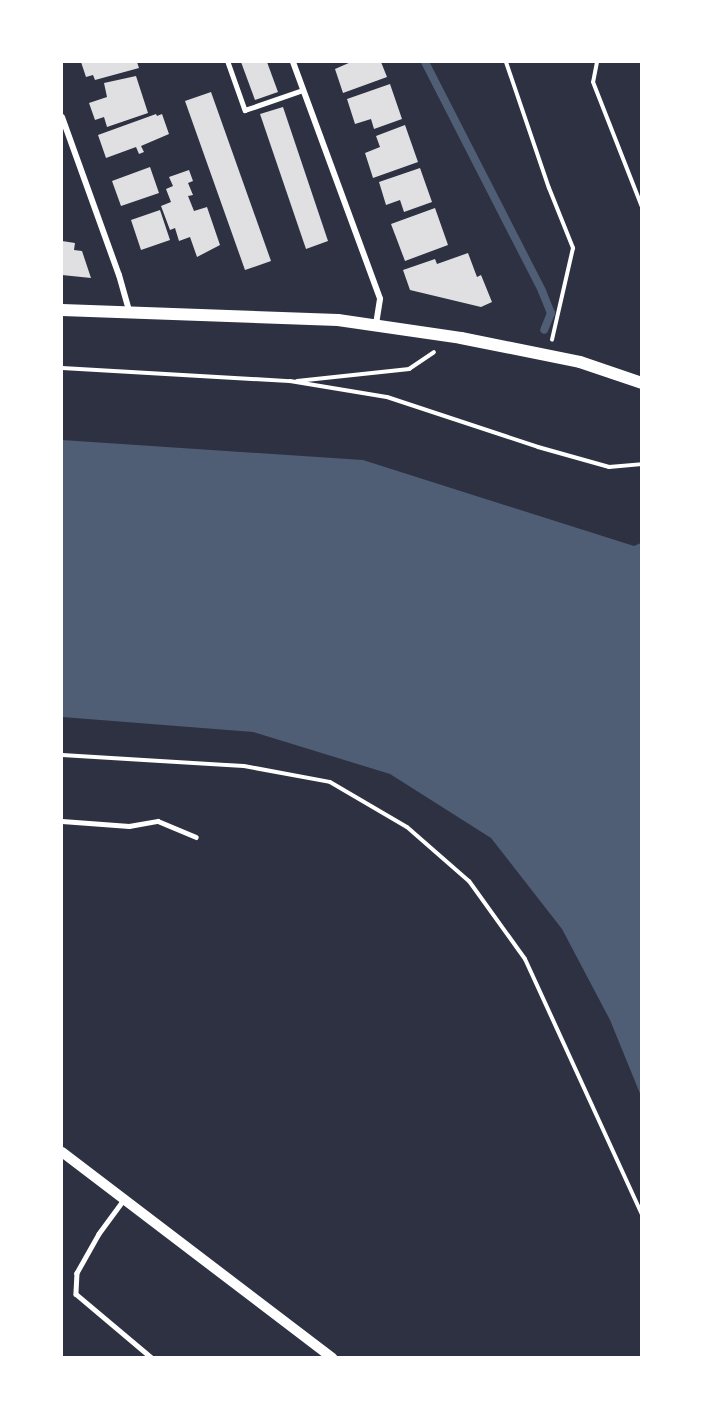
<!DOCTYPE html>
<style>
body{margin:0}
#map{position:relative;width:703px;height:1419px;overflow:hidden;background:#2d3142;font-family:"Sofia Sans Condensed",sans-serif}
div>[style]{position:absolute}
.water>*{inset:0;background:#4f5d75}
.stream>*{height:8px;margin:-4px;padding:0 4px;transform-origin:4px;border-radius:4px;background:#4f5d75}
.building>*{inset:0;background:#e0e0e3}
.path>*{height:4px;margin:-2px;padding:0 2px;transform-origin:2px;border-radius:2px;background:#fff}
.service>*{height:4.5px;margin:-2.25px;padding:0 2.25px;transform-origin:2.25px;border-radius:2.25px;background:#fff}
.minor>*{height:6px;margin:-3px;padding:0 3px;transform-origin:3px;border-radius:3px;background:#fff}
.tertiary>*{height:10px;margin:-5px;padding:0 5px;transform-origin:5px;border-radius:5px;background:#fff}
.secondary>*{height:12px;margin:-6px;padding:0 6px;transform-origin:6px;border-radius:6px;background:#fff}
span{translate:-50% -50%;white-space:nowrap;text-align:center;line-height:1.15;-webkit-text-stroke:4.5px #fff;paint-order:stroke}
.frame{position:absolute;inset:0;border:63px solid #fff;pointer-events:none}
</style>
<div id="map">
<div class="water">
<i style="clip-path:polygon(62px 440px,363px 460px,634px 546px,641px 543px,641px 1096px,610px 1020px,562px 929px,491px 838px,390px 774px,253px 732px,62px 717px)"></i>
</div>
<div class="stream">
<i style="left:425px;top:62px;width:257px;rotate:62.9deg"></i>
<i style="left:542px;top:291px;width:24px;rotate:68deg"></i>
<i style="left:551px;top:313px;width:18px;rotate:112deg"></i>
</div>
<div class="building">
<i style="clip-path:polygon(81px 62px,137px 62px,139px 68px,95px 80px,93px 75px,86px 77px)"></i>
<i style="clip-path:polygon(241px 62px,267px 62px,278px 92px,255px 100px)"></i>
<i style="clip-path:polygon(351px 62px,381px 62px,387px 77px,343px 93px,335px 69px)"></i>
<i style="clip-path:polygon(136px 76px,148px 113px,107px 127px,104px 117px,95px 120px,89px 103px,107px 97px,104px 83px)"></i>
<i style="clip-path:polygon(390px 84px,402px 119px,374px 129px,371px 119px,355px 124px,347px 99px)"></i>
<i style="clip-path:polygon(211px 92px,271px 261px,245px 270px,185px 101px)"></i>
<i style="clip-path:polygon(283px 107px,328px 241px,306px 249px,260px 114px)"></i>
<i style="clip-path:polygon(156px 114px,157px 116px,162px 114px,169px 134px,141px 146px,144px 152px,139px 154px,136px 147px,106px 158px,98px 135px)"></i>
<i style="clip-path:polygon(405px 125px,418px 162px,373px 178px,365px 153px,380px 147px,376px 136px)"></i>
<i style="clip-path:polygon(150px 167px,159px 193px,121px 206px,112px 181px)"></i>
<i style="clip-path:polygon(420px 168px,432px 202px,404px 212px,400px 200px,386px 205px,379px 182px)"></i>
<i style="clip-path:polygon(189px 170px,193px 181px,188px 183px,193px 195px,188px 196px,194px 211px,207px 207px,220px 245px,197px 257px,190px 237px,179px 241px,175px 228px,170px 230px,161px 206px,171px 202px,166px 189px,173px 186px,169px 177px)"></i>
<i style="clip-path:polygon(435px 208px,448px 245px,405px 261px,391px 224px)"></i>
<i style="clip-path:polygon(160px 210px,170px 240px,141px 250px,131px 220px)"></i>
<i style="clip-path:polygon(62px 241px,75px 243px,74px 250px,82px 251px,91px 278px,62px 275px)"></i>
<i style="clip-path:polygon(468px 253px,477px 277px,481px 275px,492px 302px,481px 307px,410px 290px,403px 270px,435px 259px,437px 264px)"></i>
</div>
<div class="path">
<i style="left:506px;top:62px;width:133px;rotate:71.2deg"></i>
<i style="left:549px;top:188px;width:65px;rotate:68.2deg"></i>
<i style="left:573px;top:248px;width:94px;rotate:102.9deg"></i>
<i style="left:597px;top:62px;width:20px;rotate:101deg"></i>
<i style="left:593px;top:82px;width:134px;rotate:68.6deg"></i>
<i style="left:62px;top:368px;width:228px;rotate:3.3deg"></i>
<i style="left:290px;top:381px;width:98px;rotate:9.4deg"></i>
<i style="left:387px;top:397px;width:159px;rotate:18.3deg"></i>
<i style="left:538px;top:447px;width:74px;rotate:15.7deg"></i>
<i style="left:609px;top:467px;width:33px;rotate:-5deg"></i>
<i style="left:297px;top:381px;width:113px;rotate:-6.1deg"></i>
<i style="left:409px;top:369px;width:30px;rotate:-34deg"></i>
<i style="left:62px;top:755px;width:182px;rotate:3.5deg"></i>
<i style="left:244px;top:766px;width:87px;rotate:10.5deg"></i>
<i style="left:330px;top:782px;width:89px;rotate:30.3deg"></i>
<i style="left:407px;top:827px;width:82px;rotate:41.1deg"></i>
<i style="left:469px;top:881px;width:96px;rotate:54.3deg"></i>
<i style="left:525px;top:959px;width:281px;rotate:65.4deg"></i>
</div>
<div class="service">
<i style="left:228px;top:62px;width:51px;rotate:70.5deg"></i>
<i style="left:245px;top:110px;width:61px;rotate:-19deg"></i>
<i style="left:62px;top:821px;width:67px;rotate:4.3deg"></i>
<i style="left:129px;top:826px;width:29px;rotate:-10deg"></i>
<i style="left:158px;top:821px;width:41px;rotate:22.8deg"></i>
<i style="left:124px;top:1200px;width:42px;rotate:126.3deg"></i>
<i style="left:99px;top:1234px;width:45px;rotate:119.4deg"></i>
<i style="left:77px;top:1273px;width:21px;rotate:93deg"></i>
<i style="left:76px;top:1294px;width:99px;rotate:40.1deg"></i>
</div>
<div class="minor">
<i style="left:293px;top:62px;width:252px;rotate:69.8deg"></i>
<i style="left:380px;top:299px;width:25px;rotate:99deg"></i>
<i style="left:62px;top:117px;width:168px;rotate:70.2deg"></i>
<i style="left:119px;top:275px;width:41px;rotate:74.2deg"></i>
</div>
<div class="tertiary">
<i style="left:62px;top:1152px;width:340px;rotate:37.3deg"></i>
</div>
<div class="secondary">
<i style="left:62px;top:310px;width:276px;rotate:2.1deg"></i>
<i style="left:338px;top:320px;width:124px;rotate:8.3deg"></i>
<i style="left:461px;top:338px;width:121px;rotate:11.4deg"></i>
<i style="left:580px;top:362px;width:65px;rotate:18.7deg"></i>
</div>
<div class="frame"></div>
</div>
